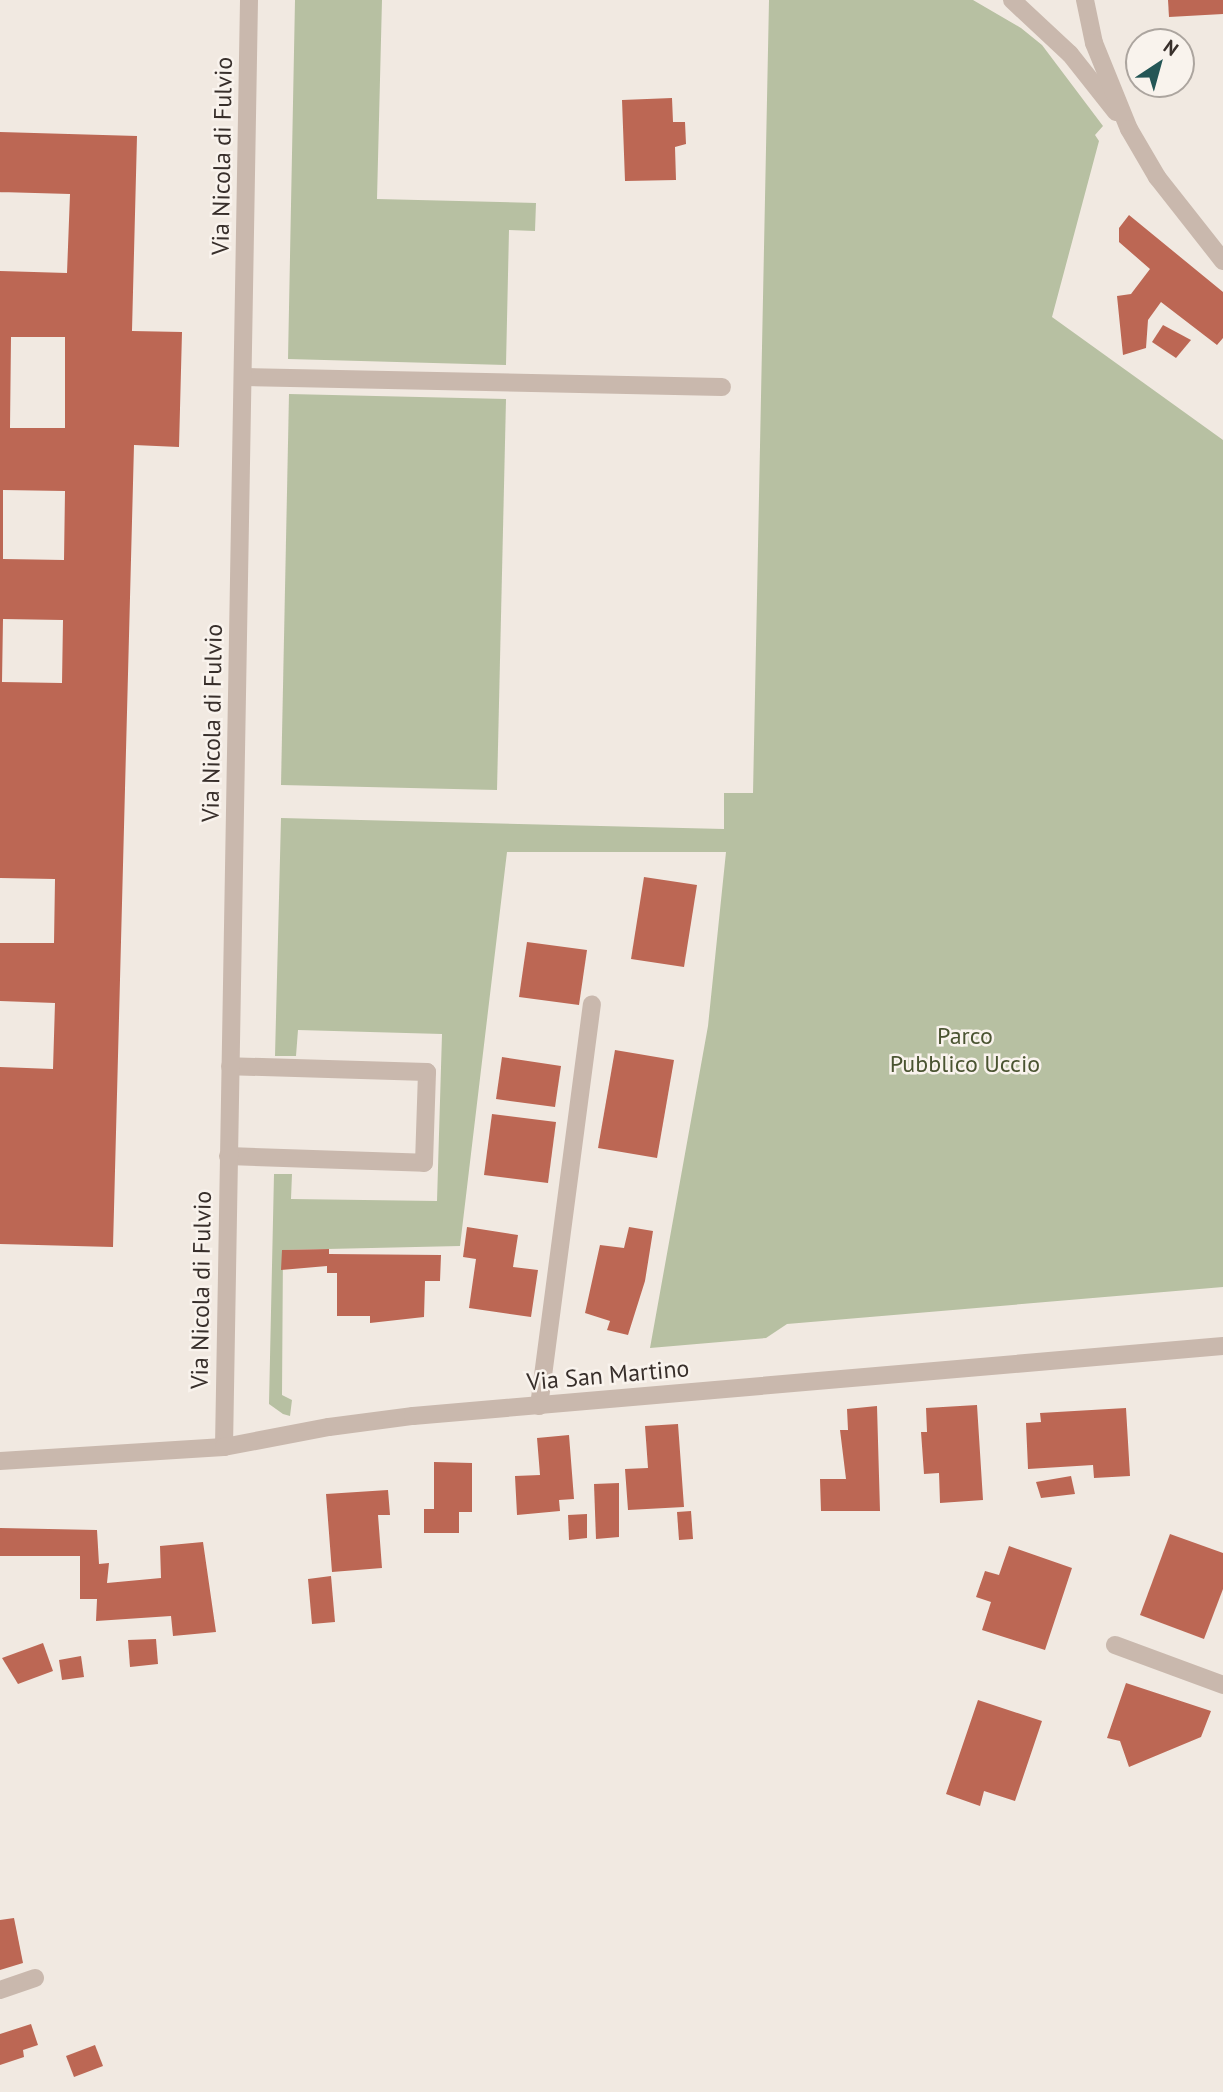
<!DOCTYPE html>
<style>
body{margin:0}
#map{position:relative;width:1223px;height:2092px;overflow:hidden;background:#f1e9e1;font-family:"PT Sans",sans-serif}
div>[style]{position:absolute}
.green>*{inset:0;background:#b7c0a2}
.building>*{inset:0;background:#bc6754}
.lane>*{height:18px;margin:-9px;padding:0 9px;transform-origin:9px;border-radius:9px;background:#c9b8ad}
.street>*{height:18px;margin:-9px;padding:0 9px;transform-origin:9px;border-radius:9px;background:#c9b8ad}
span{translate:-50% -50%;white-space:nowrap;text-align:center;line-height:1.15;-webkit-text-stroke:5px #f9f3ed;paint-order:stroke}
.street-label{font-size:24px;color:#382f2b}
.park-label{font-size:24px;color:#4a5431}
.north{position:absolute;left:1125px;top:28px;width:70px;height:70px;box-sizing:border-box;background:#f9f3ed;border:2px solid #aca59f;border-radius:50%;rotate:36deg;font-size:19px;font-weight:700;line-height:28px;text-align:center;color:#382f2b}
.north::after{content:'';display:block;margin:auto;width:24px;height:32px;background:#245656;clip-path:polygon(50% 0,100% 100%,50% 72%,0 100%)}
</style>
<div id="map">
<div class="green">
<i style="clip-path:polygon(295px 0,382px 0,377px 199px,536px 203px,535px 231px,509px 230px,506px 365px,288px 359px)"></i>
<i style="clip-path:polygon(769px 0,973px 0,1021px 28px,1042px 45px,1103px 126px,1095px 135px,1099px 141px,1052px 317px,1223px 440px,1223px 1287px,787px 1324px,766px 1338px,650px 1348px,708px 1026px,726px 852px,507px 852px,460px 1246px,283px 1250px,282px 1395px,292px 1400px,290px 1416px,283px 1414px,269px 1404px,274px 1174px,292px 1174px,291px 1199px,437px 1201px,442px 1034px,298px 1030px,296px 1056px,275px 1056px,281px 818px,724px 829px,724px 793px,753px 793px)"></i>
<i style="clip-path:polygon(289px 394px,506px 399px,497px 790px,281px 785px)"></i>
</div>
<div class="building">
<i style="clip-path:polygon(1168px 0,1223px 0,1223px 14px,1169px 17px)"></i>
<i style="clip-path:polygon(672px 98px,673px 122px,685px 122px,686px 144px,675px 147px,676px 180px,625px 181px,622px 100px)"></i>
<i style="clip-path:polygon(evenodd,0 132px,137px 136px,132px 331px,182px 332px,179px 447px,134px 445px,113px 1247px,0 1244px,0 1067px,53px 1069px,55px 1003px,0 1001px,0 943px,54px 943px,55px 879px,0 878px,0 271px,67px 273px,70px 194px,0 192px,0 132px,11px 337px,65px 337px,65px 428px,10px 428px,11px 337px,0 132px,3px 490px,65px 491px,64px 560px,3px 559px,3px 490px,0 132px,3px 619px,63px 620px,62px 683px,2px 682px,3px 619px)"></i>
<i style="clip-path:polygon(1129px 215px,1223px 292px,1223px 338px,1217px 345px,1161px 302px,1148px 320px,1146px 348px,1123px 355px,1117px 296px,1131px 294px,1150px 269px,1119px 242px,1119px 228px)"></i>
<i style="clip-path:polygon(1163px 325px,1191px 340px,1176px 358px,1152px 342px)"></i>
<i style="clip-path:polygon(644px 877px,697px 885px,684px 967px,631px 959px)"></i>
<i style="clip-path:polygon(527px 942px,587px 950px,579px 1005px,519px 997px)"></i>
<i style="clip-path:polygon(615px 1050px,674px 1060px,657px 1158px,598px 1148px)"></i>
<i style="clip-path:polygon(502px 1057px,561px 1066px,555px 1107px,496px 1099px)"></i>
<i style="clip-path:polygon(492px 1114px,556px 1122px,548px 1183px,484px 1175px)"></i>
<i style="clip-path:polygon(467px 1227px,518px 1235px,513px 1267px,538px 1270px,531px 1317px,469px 1308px,476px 1259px,463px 1257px)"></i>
<i style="clip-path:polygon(629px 1227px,653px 1231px,645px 1281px,628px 1335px,607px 1330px,610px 1321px,585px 1313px,600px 1245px,624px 1248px)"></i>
<i style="clip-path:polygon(329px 1249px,329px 1254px,441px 1255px,440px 1281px,425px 1281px,424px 1317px,370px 1323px,370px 1316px,337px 1316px,337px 1273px,327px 1273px,327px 1266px,281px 1270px,282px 1250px)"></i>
<i style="clip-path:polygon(977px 1405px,983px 1500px,940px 1503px,939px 1473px,924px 1474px,921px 1432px,927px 1432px,926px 1408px)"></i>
<i style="clip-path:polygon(877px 1406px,880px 1511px,821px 1511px,820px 1479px,846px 1479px,840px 1430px,848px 1430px,847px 1409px)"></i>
<i style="clip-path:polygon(1126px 1408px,1130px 1476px,1094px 1478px,1093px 1465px,1028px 1469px,1026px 1423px,1041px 1422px,1040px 1413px)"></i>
<i style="clip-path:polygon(678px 1424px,684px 1507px,628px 1510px,625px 1469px,648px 1468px,645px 1426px)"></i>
<i style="clip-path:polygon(569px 1435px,574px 1499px,559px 1500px,560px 1511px,517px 1515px,515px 1476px,540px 1475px,537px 1438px)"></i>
<i style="clip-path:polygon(434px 1462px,472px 1463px,472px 1512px,459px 1512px,459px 1533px,424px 1533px,424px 1509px,434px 1509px)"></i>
<i style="clip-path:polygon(1071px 1476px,1075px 1494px,1041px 1498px,1036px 1482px)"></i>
<i style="clip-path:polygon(619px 1483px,619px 1537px,596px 1539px,594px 1484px)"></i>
<i style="clip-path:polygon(388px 1490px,390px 1515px,378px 1515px,382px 1568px,332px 1572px,326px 1494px)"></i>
<i style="clip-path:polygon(691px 1511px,693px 1539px,679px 1540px,677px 1512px)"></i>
<i style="clip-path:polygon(587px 1514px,587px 1538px,569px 1540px,568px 1515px)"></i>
<i style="clip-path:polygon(0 1528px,97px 1530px,99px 1564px,109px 1563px,107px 1583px,161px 1578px,160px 1546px,203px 1542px,216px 1632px,173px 1636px,171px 1616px,96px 1621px,97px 1599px,80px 1599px,80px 1556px,0 1556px)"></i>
<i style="clip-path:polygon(1170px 1534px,1223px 1553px,1223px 1589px,1204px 1639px,1140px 1615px)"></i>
<i style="clip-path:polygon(1009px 1546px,1072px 1568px,1045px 1650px,982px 1630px,991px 1602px,976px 1597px,985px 1571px,999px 1575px)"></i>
<i style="clip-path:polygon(331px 1576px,335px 1622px,312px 1624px,308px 1579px)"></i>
<i style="clip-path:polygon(156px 1639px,158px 1664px,130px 1667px,128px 1640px)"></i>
<i style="clip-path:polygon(43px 1643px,53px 1671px,18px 1684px,2px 1658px)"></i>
<i style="clip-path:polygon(81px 1656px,84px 1677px,62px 1680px,59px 1660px)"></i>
<i style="clip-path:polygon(1126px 1683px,1211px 1711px,1201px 1737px,1129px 1767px,1120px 1741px,1107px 1738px)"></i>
<i style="clip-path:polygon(978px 1700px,1042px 1721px,1015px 1801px,984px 1791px,980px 1806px,946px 1794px)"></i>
<i style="clip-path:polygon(14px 1918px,23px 1963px,0 1970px,0 1920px)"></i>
<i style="clip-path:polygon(31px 2024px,38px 2045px,23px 2050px,24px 2057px,0 2065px,0 2034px)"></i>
<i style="clip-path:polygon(95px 2045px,103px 2066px,74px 2077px,66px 2056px)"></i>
</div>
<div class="lane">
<i style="left:243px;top:377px;width:479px;rotate:1.2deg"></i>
<i style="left:228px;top:1156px;width:196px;rotate:2deg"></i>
<i style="left:424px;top:1163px;width:91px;rotate:-88.1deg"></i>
<i style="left:427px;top:1072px;width:197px;rotate:-178.3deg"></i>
</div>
<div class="street">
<i style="left:1012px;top:0;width:79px;rotate:43deg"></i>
<i style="left:1070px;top:54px;width:74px;rotate:51.6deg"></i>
<i style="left:1085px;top:0;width:44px;rotate:78.2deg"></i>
<i style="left:1094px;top:43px;width:93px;rotate:67.9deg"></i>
<i style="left:1129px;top:129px;width:56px;rotate:59.7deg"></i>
<i style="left:1157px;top:177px;width:107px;rotate:51.8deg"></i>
<i style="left:539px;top:1406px;width:405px;rotate:-82.5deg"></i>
<i style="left:224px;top:1447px;width:1447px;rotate:-89.01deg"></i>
<i style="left:0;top:1461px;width:224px;rotate:-3.6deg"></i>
<i style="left:224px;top:1447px;width:107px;rotate:-10.8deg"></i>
<i style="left:329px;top:1427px;width:85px;rotate:-7.5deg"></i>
<i style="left:413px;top:1416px;width:813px;rotate:-4.94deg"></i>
<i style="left:1115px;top:1645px;width:115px;rotate:20.3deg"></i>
<i style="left:0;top:1990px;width:37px;rotate:-19deg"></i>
</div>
<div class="street-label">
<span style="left:222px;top:156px;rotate:-89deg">Via Nicola di Fulvio</span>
<span style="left:212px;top:723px;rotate:-89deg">Via Nicola di Fulvio</span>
<span style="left:201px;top:1290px;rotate:-89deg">Via Nicola di Fulvio</span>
<span style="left:608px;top:1375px;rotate:-5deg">Via San Martino</span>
</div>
<div class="park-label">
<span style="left:965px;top:1050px">Parco<br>Pubblico Uccio</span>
</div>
<div class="north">N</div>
</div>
